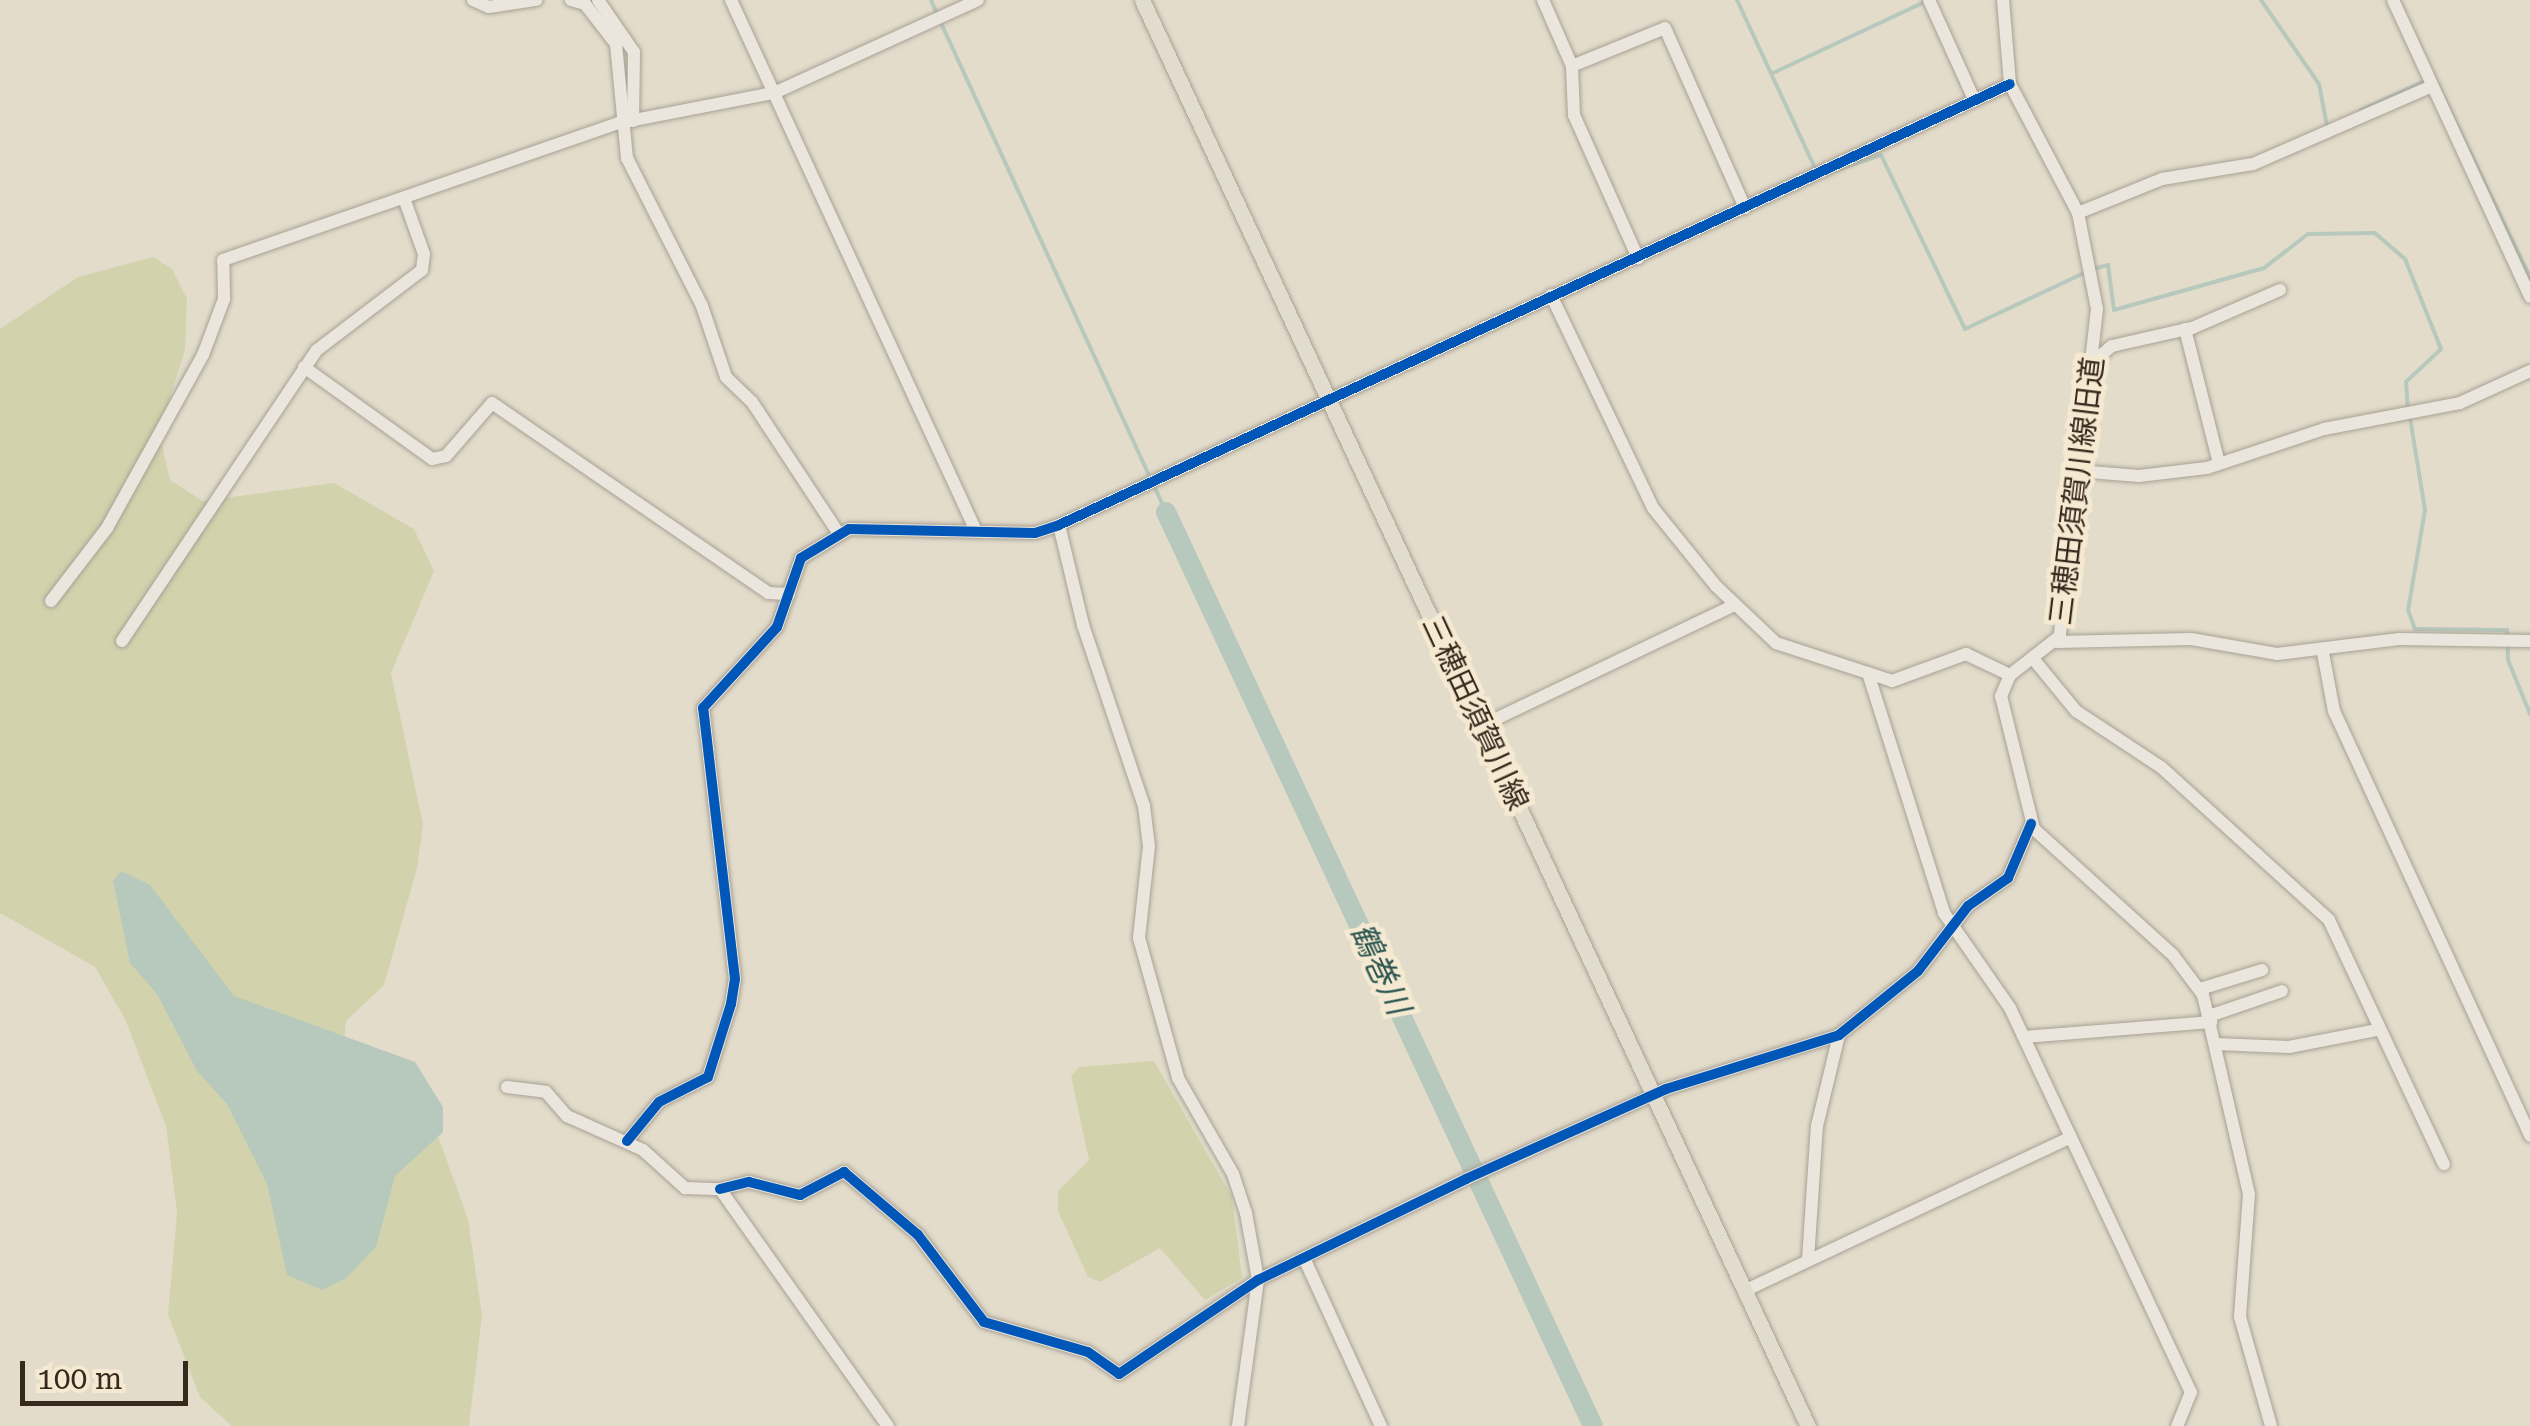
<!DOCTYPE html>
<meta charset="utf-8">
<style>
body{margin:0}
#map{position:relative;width:2530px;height:1426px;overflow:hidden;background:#e3dccb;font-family:"Roboto Serif","Noto Sans JP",serif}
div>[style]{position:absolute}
.green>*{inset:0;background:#d2d3ad}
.water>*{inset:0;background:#b7c8bd}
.stream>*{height:4px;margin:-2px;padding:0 2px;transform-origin:2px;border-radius:2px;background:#b7c8bd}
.river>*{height:20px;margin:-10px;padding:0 10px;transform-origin:10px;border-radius:10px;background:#b7c8bd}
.roads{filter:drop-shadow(0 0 2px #a8a195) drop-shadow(0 0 2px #a8a195)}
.minor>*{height:12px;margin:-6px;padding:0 6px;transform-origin:6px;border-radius:6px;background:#ebe6dd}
.major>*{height:15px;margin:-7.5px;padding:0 7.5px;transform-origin:7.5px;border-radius:7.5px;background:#e2dcce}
.cycleway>*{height:10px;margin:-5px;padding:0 5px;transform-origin:5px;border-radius:5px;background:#0057b8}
span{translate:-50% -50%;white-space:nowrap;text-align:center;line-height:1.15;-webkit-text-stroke:9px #f5ead1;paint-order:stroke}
.street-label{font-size:30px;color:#36291d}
.water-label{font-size:32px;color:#2d5653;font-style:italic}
.scale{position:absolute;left:20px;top:1361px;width:168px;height:45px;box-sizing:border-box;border:5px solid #36291d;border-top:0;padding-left:12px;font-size:30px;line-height:35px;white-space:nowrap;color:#36291d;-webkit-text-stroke:8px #f5ead1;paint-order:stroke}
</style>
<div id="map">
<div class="green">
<i style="clip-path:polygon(153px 257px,172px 269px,187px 299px,185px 350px,159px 432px,170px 480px,203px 501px,334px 483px,414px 529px,434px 571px,391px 673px,423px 825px,417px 868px,384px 985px,346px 1021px,344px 1042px,430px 1114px,468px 1219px,482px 1316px,469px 1426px,232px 1426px,200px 1397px,168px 1315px,177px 1213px,166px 1126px,125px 1019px,95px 967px,0 913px,0 329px,78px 277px)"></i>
<i style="clip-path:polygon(1154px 1061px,1232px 1197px,1242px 1278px,1205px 1300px,1160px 1248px,1100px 1282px,1088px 1277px,1058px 1211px,1058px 1191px,1089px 1160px,1071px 1076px,1079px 1067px)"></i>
</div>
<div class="water">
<i style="clip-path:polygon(121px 871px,150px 885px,234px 996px,415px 1062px,443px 1107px,443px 1132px,395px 1176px,376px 1247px,346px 1278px,322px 1290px,287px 1275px,267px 1184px,227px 1104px,197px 1071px,157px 994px,130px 963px,113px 881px)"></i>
</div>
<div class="stream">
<i style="left:931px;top:0;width:15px;rotate:67deg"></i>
<i style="left:1737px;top:0;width:185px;rotate:65.1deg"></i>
<i style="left:2261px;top:0;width:102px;rotate:55.4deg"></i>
<i style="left:2319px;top:84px;width:43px;rotate:79.2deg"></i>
<i style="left:941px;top:23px;width:500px;rotate:65.3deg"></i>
<i style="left:1773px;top:73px;width:170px;rotate:-25.1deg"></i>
<i style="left:2434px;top:77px;width:222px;rotate:64.4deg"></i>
<i style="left:2361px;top:110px;width:70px;rotate:-24.4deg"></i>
<i style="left:1819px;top:176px;width:65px;rotate:-18.7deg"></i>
<i style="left:1881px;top:155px;width:193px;rotate:64.2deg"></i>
<i style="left:1965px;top:329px;width:132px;rotate:-25.2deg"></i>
<i style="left:2093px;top:269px;width:16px;rotate:-15deg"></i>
<i style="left:2108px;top:265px;width:45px;rotate:82.4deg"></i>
<i style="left:2114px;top:310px;width:156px;rotate:-15.6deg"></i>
<i style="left:2264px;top:268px;width:56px;rotate:-37.7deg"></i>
<i style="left:2308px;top:234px;width:67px;rotate:-0.9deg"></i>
<i style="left:2375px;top:233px;width:40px;rotate:41deg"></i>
<i style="left:2405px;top:259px;width:97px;rotate:68.2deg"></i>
<i style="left:2441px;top:349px;width:48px;rotate:136.7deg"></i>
<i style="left:2406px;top:382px;width:27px;rotate:86deg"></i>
<i style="left:2410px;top:418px;width:93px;rotate:80.7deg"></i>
<i style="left:2425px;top:510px;width:101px;rotate:99.6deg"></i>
<i style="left:2408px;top:610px;width:20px;rotate:70deg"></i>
<i style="left:2415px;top:629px;width:92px;rotate:0.6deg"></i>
<i style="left:2507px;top:630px;width:30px;rotate:88deg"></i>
<i style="left:2508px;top:660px;width:58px;rotate:67.8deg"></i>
<i style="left:1154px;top:486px;width:29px;rotate:65deg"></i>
</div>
<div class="river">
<i style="left:1166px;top:512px;width:1009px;rotate:64.96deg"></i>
</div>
<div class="roads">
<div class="minor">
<i style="left:473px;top:0;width:17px;rotate:24deg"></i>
<i style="left:489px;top:7px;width:48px;rotate:-8.5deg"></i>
<i style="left:571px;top:0;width:15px;rotate:16deg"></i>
<i style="left:585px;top:4px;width:51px;rotate:52.2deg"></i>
<i style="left:616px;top:44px;width:115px;rotate:84.5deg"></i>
<i style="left:627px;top:158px;width:166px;rotate:63.1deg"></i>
<i style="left:702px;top:306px;width:75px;rotate:71.3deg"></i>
<i style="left:726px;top:377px;width:36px;rotate:44deg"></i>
<i style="left:752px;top:402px;width:154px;rotate:56.6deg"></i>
<i style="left:598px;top:0;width:63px;rotate:55.3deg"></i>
<i style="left:634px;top:52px;width:69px;rotate:90.8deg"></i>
<i style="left:731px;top:0;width:585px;rotate:65.23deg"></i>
<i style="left:1543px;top:0;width:72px;rotate:66.3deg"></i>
<i style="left:1572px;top:66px;width:49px;rotate:87.7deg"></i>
<i style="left:1574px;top:115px;width:157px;rotate:65.9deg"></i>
<i style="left:1929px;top:0;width:109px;rotate:65.6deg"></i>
<i style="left:2003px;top:0;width:84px;rotate:85.2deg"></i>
<i style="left:2010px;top:84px;width:146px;rotate:62.2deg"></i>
<i style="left:2078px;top:213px;width:98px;rotate:78.8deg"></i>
<i style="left:2097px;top:309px;width:329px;rotate:96.5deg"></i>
<i style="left:2060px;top:636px;width:63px;rotate:142deg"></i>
<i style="left:2010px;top:675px;width:23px;rotate:113deg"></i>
<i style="left:2001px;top:696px;width:137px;rotate:76.1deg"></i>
<i style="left:2034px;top:829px;width:188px;rotate:42.2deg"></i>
<i style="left:2173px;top:955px;width:50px;rotate:53.1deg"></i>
<i style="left:2203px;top:995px;width:204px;rotate:77deg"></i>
<i style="left:2249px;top:1194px;width:123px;rotate:94.2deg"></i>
<i style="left:2240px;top:1317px;width:113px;rotate:74.1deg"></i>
<i style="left:2393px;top:0;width:327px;rotate:65.2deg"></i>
<i style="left:1572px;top:66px;width:100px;rotate:-22.2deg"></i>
<i style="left:1665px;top:28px;width:197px;rotate:66deg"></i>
<i style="left:2078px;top:213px;width:91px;rotate:-22deg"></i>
<i style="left:2162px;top:179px;width:92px;rotate:-9.4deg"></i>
<i style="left:2253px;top:164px;width:195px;rotate:-23.5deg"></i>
<i style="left:1551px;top:295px;width:236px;rotate:64.4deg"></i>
<i style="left:1653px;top:508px;width:100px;rotate:51.1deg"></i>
<i style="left:1716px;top:586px;width:83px;rotate:43.5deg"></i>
<i style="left:1776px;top:643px;width:122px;rotate:18.1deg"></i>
<i style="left:1892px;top:681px;width:79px;rotate:-20deg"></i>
<i style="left:1966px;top:654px;width:49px;rotate:25.5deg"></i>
<i style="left:2185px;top:329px;width:138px;rotate:75.8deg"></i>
<i style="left:2094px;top:361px;width:23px;rotate:-40deg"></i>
<i style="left:2112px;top:346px;width:82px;rotate:-12.7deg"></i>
<i style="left:2192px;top:328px;width:96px;rotate:-23.4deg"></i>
<i style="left:304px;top:367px;width:158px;rotate:35.7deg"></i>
<i style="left:432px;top:459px;width:14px;rotate:-12deg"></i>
<i style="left:446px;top:456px;width:70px;rotate:-49deg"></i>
<i style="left:492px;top:403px;width:335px;rotate:34.5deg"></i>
<i style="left:768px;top:593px;width:21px;rotate:3deg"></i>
<i style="left:2078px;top:471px;width:61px;rotate:4.7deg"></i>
<i style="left:2139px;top:476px;width:68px;rotate:-6.7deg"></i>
<i style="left:2207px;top:468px;width:123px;rotate:-18.4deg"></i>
<i style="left:2324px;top:429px;width:138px;rotate:-10.8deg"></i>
<i style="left:2460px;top:403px;width:77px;rotate:-24.6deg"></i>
<i style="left:1059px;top:525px;width:103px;rotate:76.5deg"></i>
<i style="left:1083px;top:625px;width:191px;rotate:71.4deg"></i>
<i style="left:1144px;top:806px;width:40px;rotate:82.9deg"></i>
<i style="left:1149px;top:846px;width:93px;rotate:96.2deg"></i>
<i style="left:1139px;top:938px;width:145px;rotate:74.4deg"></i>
<i style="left:1178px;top:1078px;width:111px;rotate:60.2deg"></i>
<i style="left:1233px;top:1174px;width:41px;rotate:71.6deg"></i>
<i style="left:1246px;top:1213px;width:68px;rotate:79.8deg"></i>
<i style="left:1258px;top:1280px;width:147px;rotate:97.8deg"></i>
<i style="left:51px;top:601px;width:92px;rotate:-52.5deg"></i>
<i style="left:107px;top:528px;width:198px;rotate:-61deg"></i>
<i style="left:203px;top:355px;width:60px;rotate:-69.4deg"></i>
<i style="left:224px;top:299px;width:39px;rotate:-91deg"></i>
<i style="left:223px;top:260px;width:419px;rotate:-19.1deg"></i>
<i style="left:619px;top:123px;width:158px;rotate:-11deg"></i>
<i style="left:774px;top:93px;width:224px;rotate:-24.5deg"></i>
<i style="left:122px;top:641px;width:350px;rotate:-56.2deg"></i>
<i style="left:317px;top:350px;width:132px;rotate:-37.3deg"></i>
<i style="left:422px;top:270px;width:16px;rotate:-83deg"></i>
<i style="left:424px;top:254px;width:59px;rotate:-109.7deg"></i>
<i style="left:2057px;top:642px;width:134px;rotate:-1.3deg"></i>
<i style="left:2191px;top:639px;width:87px;rotate:9.9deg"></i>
<i style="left:2277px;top:654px;width:123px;rotate:-7deg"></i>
<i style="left:2399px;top:639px;width:131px;rotate:0.9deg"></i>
<i style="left:2323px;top:653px;width:59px;rotate:79.3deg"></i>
<i style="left:2334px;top:711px;width:468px;rotate:65.2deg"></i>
<i style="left:2035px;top:661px;width:65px;rotate:50.6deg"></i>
<i style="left:2076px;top:711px;width:102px;rotate:33.4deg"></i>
<i style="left:2161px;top:767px;width:227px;rotate:42.3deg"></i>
<i style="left:2329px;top:920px;width:270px;rotate:64.8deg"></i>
<i style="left:1868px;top:673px;width:252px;rotate:72.4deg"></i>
<i style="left:1944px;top:913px;width:116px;rotate:55.2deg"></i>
<i style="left:2010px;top:1008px;width:425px;rotate:64.8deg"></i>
<i style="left:2191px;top:1392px;width:37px;rotate:112deg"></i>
<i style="left:1481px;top:726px;width:281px;rotate:-25.5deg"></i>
<i style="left:2200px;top:989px;width:65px;rotate:-17deg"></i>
<i style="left:2209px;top:1016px;width:77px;rotate:-18.9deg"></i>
<i style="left:2024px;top:1037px;width:188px;rotate:-4.6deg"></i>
<i style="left:2216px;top:1044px;width:73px;rotate:2.4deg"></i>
<i style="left:2289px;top:1047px;width:90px;rotate:-10.9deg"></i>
<i style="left:507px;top:1087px;width:39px;rotate:7deg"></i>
<i style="left:546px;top:1092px;width:32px;rotate:49deg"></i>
<i style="left:567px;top:1116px;width:83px;rotate:24.1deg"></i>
<i style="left:643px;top:1150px;width:57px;rotate:42.1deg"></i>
<i style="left:685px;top:1188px;width:35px;rotate:2deg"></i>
<i style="left:720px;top:1189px;width:291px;rotate:54.7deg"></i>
<i style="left:627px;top:1141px;width:50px;rotate:-50.6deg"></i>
<i style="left:659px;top:1102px;width:55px;rotate:-27deg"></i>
<i style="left:708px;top:1077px;width:77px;rotate:-72.5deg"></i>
<i style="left:731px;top:1004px;width:25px;rotate:-81deg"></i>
<i style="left:735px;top:979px;width:273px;rotate:-96.7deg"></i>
<i style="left:703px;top:708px;width:110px;rotate:-47.6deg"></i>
<i style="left:777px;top:627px;width:73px;rotate:-70.8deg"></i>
<i style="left:801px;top:558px;width:56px;rotate:-31.1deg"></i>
<i style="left:849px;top:529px;width:186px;rotate:1.2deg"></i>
<i style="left:1035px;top:533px;width:25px;rotate:-18deg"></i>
<i style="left:1059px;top:525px;width:1048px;rotate:-24.88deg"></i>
<i style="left:720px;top:1189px;width:30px;rotate:-14deg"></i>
<i style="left:749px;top:1182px;width:53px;rotate:14.3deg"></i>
<i style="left:800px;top:1195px;width:50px;rotate:-27.6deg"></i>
<i style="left:844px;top:1172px;width:97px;rotate:40.4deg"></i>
<i style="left:918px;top:1235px;width:109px;rotate:52.8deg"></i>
<i style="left:984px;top:1322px;width:108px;rotate:16.1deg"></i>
<i style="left:1088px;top:1352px;width:38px;rotate:35deg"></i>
<i style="left:1119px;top:1374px;width:168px;rotate:-34.1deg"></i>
<i style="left:1258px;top:1280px;width:231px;rotate:-25.9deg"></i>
<i style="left:1466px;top:1179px;width:219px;rotate:-24.2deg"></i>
<i style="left:1666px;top:1089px;width:181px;rotate:-17.3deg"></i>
<i style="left:1839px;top:1035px;width:102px;rotate:-39deg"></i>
<i style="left:1918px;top:971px;width:82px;rotate:-52.4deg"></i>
<i style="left:1968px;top:906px;width:49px;rotate:-35deg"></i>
<i style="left:2008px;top:878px;width:59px;rotate:-66.9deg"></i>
<i style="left:1304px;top:1258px;width:185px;rotate:65.4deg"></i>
<i style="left:1808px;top:1260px;width:134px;rotate:-86.2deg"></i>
<i style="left:1817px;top:1126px;width:94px;rotate:-76.4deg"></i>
<i style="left:1746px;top:1290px;width:359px;rotate:-25.2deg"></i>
</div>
<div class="major">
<i style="left:1142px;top:0;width:1574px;rotate:64.97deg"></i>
</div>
</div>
<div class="cycleway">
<i style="left:627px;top:1141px;width:50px;rotate:-50.6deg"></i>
<i style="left:659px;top:1102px;width:55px;rotate:-27deg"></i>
<i style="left:708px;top:1077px;width:77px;rotate:-72.5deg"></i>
<i style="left:731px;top:1004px;width:25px;rotate:-81deg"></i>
<i style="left:735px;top:979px;width:273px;rotate:-96.7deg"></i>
<i style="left:703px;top:708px;width:110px;rotate:-47.6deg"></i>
<i style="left:777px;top:627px;width:73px;rotate:-70.8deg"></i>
<i style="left:801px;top:558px;width:56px;rotate:-31.1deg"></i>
<i style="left:849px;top:529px;width:186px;rotate:1.2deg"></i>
<i style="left:1035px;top:533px;width:25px;rotate:-18deg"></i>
<i style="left:1059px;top:525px;width:1048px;rotate:-24.88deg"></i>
<i style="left:720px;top:1189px;width:30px;rotate:-14deg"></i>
<i style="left:749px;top:1182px;width:53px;rotate:14.3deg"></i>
<i style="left:800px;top:1195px;width:50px;rotate:-27.6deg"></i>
<i style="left:844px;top:1172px;width:97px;rotate:40.4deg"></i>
<i style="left:918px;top:1235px;width:109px;rotate:52.8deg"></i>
<i style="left:984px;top:1322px;width:108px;rotate:16.1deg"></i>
<i style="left:1088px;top:1352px;width:38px;rotate:35deg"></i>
<i style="left:1119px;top:1374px;width:168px;rotate:-34.1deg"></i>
<i style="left:1258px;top:1280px;width:231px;rotate:-25.9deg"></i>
<i style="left:1466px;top:1179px;width:219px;rotate:-24.2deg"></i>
<i style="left:1666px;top:1089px;width:181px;rotate:-17.3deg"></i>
<i style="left:1839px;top:1035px;width:102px;rotate:-39deg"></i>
<i style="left:1918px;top:971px;width:82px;rotate:-52.4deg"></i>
<i style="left:1968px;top:906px;width:49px;rotate:-35deg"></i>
<i style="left:2008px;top:878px;width:59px;rotate:-66.9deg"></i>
</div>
<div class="street-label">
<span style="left:2077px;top:491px;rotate:-83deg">三穂田須賀川線旧道</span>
<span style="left:1475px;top:713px;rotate:65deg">三穂田須賀川線</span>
</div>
<div class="water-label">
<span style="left:1380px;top:969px;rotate:65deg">鶴巻川</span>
</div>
<div class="scale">100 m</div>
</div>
